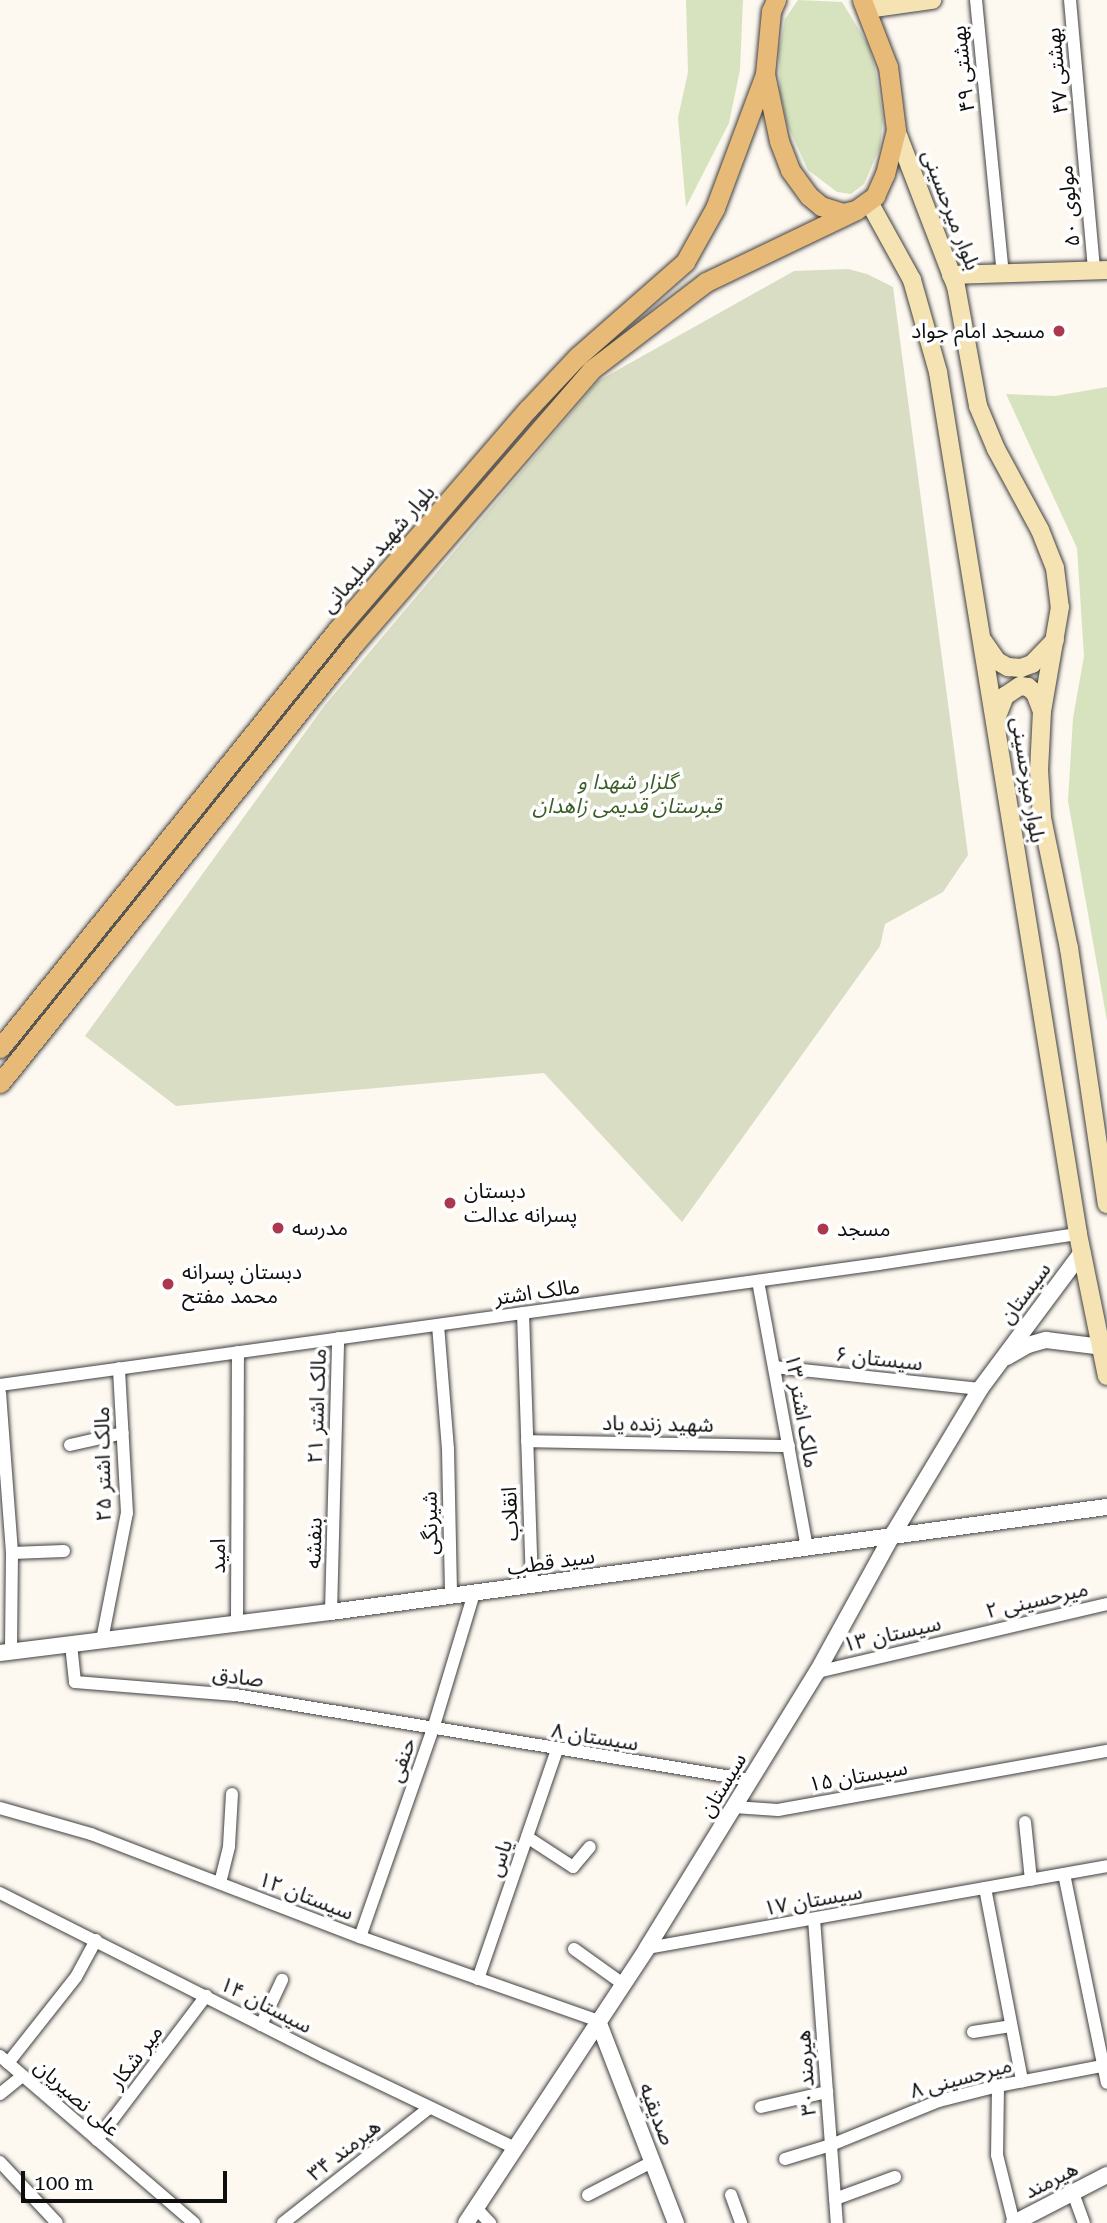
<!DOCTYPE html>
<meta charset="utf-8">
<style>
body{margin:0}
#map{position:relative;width:1107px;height:2223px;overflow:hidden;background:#fdf8f0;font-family:"Roboto Serif","Noto Sans Arabic",serif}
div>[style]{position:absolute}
.green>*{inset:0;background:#d7e3be}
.cemetery>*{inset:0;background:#d8ddc3}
.roads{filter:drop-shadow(0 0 2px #414141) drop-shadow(0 0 2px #414141)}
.minor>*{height:12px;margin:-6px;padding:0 6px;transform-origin:6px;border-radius:6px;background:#fff}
.tertiary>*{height:16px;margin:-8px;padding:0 8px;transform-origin:8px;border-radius:8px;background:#fff}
.secondary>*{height:18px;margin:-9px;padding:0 9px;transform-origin:9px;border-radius:9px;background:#f5e3b4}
.primary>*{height:19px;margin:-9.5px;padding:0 9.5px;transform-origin:9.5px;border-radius:9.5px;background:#e7ba77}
.dots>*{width:19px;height:19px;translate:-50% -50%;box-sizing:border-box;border:4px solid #fff;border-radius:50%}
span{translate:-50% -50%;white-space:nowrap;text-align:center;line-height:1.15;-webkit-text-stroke:7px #fff;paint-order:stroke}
.street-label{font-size:21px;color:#0e0e0e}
.poi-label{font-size:21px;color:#0e0e0e}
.right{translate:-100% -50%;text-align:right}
.left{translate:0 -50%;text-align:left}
.park-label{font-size:21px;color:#3a5d26;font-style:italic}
.scale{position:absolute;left:21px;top:2171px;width:206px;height:32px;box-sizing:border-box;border:4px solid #0e0e0e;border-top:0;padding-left:9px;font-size:21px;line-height:24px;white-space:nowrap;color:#0e0e0e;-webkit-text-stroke:5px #fff;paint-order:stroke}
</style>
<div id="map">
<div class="green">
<i style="clip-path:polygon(686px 0,743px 0,740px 70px,729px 123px,686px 207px,678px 118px,688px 72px)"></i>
<i style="clip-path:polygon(798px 0,842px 2px,868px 44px,875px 68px,883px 119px,880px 147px,864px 184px,851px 194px,837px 192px,808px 170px,787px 124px,780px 91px,779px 51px,785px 19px)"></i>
<i style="clip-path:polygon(1107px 387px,1107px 1021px,1068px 801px,1073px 718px,1084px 656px,1077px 548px,1006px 394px,1055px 396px)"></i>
</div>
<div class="cemetery">
<i style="clip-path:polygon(848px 269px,867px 274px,893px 287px,968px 855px,943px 892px,885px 924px,880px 946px,682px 1222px,544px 1073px,176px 1106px,85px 1036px,325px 705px,598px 381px,794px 271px)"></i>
</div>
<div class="roads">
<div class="minor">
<i style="left:976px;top:0;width:274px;rotate:84.4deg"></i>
<i style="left:1070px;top:0;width:272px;rotate:84.9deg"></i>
<i style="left:758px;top:1281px;width:272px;rotate:79.6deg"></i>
<i style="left:523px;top:1313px;width:272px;rotate:88.1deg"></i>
<i style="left:438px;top:1325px;width:124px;rotate:85.4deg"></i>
<i style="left:448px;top:1449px;width:147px;rotate:88.8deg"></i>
<i style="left:774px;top:1367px;width:207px;rotate:6.1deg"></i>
<i style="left:0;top:1385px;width:887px;rotate:-7.84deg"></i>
<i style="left:879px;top:1264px;width:201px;rotate:-8.6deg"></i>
<i style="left:0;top:1393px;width:160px;rotate:85.7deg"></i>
<i style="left:12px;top:1553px;width:98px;rotate:90.6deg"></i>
<i style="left:527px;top:1441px;width:262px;rotate:1.1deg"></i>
<i style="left:70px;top:1445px;width:54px;rotate:-12.8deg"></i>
<i style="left:12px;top:1553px;width:52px;rotate:-2.2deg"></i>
<i style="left:331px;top:1612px;width:274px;rotate:-88.5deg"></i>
<i style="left:237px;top:1623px;width:271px;rotate:-89.8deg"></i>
<i style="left:102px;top:1640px;width:129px;rotate:-78.9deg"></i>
<i style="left:127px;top:1513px;width:145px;rotate:-93.2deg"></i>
<i style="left:71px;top:1644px;width:38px;rotate:84deg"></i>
<i style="left:75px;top:1682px;width:161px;rotate:4.6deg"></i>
<i style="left:235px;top:1695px;width:522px;rotate:9.37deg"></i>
<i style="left:817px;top:1672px;width:298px;rotate:-13.2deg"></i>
<i style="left:734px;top:1807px;width:44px;rotate:3.9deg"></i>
<i style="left:778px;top:1810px;width:334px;rotate:-10.2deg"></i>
<i style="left:0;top:1808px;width:95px;rotate:15.9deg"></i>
<i style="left:91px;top:1834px;width:288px;rotate:21deg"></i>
<i style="left:360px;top:1937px;width:252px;rotate:19.4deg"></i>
<i style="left:1025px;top:1822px;width:58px;rotate:84.1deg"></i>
<i style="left:527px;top:1837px;width:55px;rotate:33.1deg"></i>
<i style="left:573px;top:1867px;width:26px;rotate:-50deg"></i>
<i style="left:1064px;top:1874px;width:213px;rotate:78.4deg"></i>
<i style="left:220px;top:1883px;width:38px;rotate:-76deg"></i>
<i style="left:229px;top:1846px;width:52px;rotate:-86.7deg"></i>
<i style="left:985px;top:1888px;width:197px;rotate:79.1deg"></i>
<i style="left:0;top:1893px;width:362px;rotate:26.8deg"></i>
<i style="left:323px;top:2056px;width:213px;rotate:25.6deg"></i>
<i style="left:814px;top:1919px;width:305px;rotate:85.7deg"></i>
<i style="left:360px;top:1937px;width:220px;rotate:-70.7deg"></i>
<i style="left:433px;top:1729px;width:142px;rotate:-73.2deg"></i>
<i style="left:647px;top:1948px;width:467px;rotate:-10.1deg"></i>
<i style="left:574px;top:1949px;width:60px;rotate:35.5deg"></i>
<i style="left:478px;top:1979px;width:242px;rotate:-71deg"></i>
<i style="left:261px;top:2025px;width:50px;rotate:-65deg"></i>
<i style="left:973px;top:2032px;width:38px;rotate:-9deg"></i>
<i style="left:0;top:2056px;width:256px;rotate:40.7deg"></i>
<i style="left:8px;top:2063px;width:110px;rotate:-51.7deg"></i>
<i style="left:76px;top:1977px;width:42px;rotate:-61.6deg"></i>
<i style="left:998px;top:2086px;width:69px;rotate:90.8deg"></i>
<i style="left:997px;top:2155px;width:70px;rotate:76deg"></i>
<i style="left:0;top:2094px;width:28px;rotate:-39deg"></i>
<i style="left:761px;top:2107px;width:68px;rotate:-12.8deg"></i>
<i style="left:97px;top:2140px;width:181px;rotate:-52.9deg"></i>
<i style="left:785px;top:2159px;width:48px;rotate:-16.9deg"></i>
<i style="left:831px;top:2145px;width:117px;rotate:-22.2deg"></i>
<i style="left:939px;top:2101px;width:61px;rotate:-14.3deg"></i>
<i style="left:998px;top:2086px;width:111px;rotate:-10.9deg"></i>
<i style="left:0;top:2162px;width:83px;rotate:46.9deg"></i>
<i style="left:1073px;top:2193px;width:32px;rotate:70deg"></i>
<i style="left:588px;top:2195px;width:72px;rotate:-27.3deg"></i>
<i style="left:731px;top:2195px;width:30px;rotate:70deg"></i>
<i style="left:835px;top:2199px;width:64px;rotate:-20.1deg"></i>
<i style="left:476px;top:2208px;width:21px;rotate:47deg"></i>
<i style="left:283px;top:2223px;width:186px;rotate:-38.2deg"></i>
</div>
<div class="tertiary">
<i style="left:1007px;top:1357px;width:24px;rotate:-30deg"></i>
<i style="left:1028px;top:1345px;width:19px;rotate:-16deg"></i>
<i style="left:1046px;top:1340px;width:56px;rotate:7.1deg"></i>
<i style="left:0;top:1653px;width:334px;rotate:-7.1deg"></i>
<i style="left:331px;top:1612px;width:783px;rotate:-7.71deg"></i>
<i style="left:598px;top:2021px;width:217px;rotate:68.9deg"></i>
<i style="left:466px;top:2223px;width:329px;rotate:-56.6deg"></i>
<i style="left:647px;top:1948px;width:324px;rotate:-58.4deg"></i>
<i style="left:817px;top:1672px;width:158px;rotate:-61.2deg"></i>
<i style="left:893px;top:1534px;width:169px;rotate:-59deg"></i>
<i style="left:980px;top:1389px;width:171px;rotate:-53.3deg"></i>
<i style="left:1014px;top:2223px;width:105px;rotate:-27.3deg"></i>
</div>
<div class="secondary">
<i style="left:867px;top:9px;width:66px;rotate:-7.9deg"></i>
<i style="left:896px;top:130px;width:167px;rotate:69deg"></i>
<i style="left:956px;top:286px;width:122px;rotate:79.6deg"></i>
<i style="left:978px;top:406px;width:47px;rotate:67.3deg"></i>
<i style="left:996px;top:449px;width:92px;rotate:61.5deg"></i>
<i style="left:1040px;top:530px;width:41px;rotate:68.5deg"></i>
<i style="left:1055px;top:568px;width:39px;rotate:83deg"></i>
<i style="left:1060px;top:607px;width:106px;rotate:99.8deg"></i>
<i style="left:1042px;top:711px;width:59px;rotate:92.9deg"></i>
<i style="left:1039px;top:770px;width:48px;rotate:86.4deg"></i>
<i style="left:1042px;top:818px;width:133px;rotate:78.3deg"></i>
<i style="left:1069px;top:948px;width:259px;rotate:81.6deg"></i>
<i style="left:869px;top:202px;width:89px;rotate:61.1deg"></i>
<i style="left:912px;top:280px;width:96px;rotate:74.2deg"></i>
<i style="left:938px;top:372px;width:873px;rotate:80.77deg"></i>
<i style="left:1078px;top:1234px;width:145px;rotate:78.5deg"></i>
<i style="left:951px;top:275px;width:156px;rotate:-1.8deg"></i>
<i style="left:983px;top:641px;width:24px;rotate:55deg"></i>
<i style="left:997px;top:661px;width:13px;rotate:29deg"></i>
<i style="left:1008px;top:667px;width:13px;rotate:4deg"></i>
<i style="left:1021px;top:668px;width:12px;rotate:-20deg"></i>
<i style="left:1032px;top:664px;width:33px;rotate:-46deg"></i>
<i style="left:996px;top:719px;width:25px;rotate:-69deg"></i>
<i style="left:1005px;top:696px;width:18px;rotate:-34deg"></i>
<i style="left:1020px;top:686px;width:8px;rotate:7deg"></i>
<i style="left:1028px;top:687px;width:9px;rotate:41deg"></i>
<i style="left:1035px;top:693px;width:19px;rotate:69deg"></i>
</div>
<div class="primary">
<i style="left:776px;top:0;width:12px;rotate:114deg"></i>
<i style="left:771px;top:11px;width:63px;rotate:95.4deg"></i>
<i style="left:765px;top:74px;width:68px;rotate:78.2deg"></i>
<i style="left:779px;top:141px;width:31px;rotate:69deg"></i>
<i style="left:790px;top:170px;width:32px;rotate:54deg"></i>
<i style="left:809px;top:196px;width:16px;rotate:40deg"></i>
<i style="left:821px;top:206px;width:23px;rotate:18deg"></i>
<i style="left:843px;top:213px;width:13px;rotate:-13deg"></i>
<i style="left:856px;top:210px;width:24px;rotate:-36deg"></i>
<i style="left:875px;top:196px;width:24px;rotate:-66deg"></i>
<i style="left:885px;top:174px;width:45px;rotate:-76deg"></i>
<i style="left:896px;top:130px;width:64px;rotate:-97.2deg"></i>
<i style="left:888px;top:67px;width:72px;rotate:-111.2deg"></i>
<i style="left:0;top:1048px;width:537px;rotate:-51.12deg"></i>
<i style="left:337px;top:630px;width:292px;rotate:-49.2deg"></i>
<i style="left:528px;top:409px;width:71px;rotate:-46.7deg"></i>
<i style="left:577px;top:357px;width:144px;rotate:-41.3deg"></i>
<i style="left:685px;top:262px;width:62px;rotate:-60.9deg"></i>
<i style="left:715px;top:208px;width:143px;rotate:-69.5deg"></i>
<i style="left:0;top:1083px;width:564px;rotate:-51.12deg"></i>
<i style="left:354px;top:644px;width:362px;rotate:-49.1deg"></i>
<i style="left:591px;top:370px;width:145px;rotate:-37.4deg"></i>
<i style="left:706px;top:282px;width:166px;rotate:-25.6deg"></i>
</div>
</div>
<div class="dots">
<i style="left:1059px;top:331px;background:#ac384f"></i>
<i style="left:450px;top:1203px;background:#ac384f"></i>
<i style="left:278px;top:1228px;background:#ac384f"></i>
<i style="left:823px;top:1229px;background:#ac384f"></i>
<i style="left:168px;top:1284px;background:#ac384f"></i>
</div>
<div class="street-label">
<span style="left:963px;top:69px;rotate:-96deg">بهشتی ۴۹</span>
<span style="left:1057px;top:71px;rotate:-95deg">بهشتی ۴۷</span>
<span style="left:1069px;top:206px;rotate:-95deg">مولوی ۵۰</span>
<span style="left:951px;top:210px;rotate:69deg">بلوار میرحسینی</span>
<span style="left:378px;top:549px;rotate:-49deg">بلوار شهید سلیمانی</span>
<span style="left:1028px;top:780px;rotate:81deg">بلوار میرحسینی</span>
<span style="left:537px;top:1292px;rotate:-8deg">مالک اشتر</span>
<span style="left:1025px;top:1293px;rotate:-53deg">سیستان</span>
<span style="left:879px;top:1359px;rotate:6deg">سیستان ۶</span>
<span style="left:317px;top:1406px;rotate:-88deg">مالک اشتر ۲۱</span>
<span style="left:802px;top:1411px;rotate:80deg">مالک اشتر ۱۳</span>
<span style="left:658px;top:1424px;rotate:1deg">شهید زنده یاد</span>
<span style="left:103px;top:1464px;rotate:-91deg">مالک اشتر ۲۵</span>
<span style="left:510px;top:1514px;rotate:-92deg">انقلاب</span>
<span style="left:430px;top:1523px;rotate:-91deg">شیرنگی</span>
<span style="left:314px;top:1543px;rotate:-88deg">بنفشه</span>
<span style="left:218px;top:1556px;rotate:-90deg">امید</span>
<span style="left:551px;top:1562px;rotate:-8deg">سید قطب</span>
<span style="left:1037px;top:1600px;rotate:-13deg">میرحسینی ۲</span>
<span style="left:892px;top:1634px;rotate:-13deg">سیستان ۱۳</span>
<span style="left:238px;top:1677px;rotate:7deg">صادق</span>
<span style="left:595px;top:1737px;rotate:9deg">سیستان ۸</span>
<span style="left:402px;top:1760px;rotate:-71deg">حنفی</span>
<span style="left:858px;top:1776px;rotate:-10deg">سیستان ۱۵</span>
<span style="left:723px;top:1785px;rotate:-59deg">سیستان</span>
<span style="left:500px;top:1858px;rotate:-71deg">یاس</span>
<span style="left:306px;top:1896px;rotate:21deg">سیستان ۱۲</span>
<span style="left:813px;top:1900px;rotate:-10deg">سیستان ۱۷</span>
<span style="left:266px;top:2005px;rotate:27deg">سیستان ۱۴</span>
<span style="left:136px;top:2057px;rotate:-53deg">میر شکار</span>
<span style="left:806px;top:2073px;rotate:-94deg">هیرمند ۳۰</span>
<span style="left:961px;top:2078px;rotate:-15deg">میرحسینی ۸</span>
<span style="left:77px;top:2098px;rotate:41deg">علی نصیریان</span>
<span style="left:657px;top:2114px;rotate:69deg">صدیقیه</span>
<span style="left:344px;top:2150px;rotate:-38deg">هیرمند ۳۴</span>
<span style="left:1051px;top:2180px;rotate:-27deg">هیرمند</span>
</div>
<div class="poi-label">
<span class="right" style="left:1045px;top:331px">مسجد امام جواد</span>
<span class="left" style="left:464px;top:1203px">دبستان<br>پسرانه عدالت</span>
<span class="left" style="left:292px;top:1228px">مدرسه</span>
<span class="left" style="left:837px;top:1229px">مسجد</span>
<span class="left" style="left:182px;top:1284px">دبستان پسرانه<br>محمد مفتح</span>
</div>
<div class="park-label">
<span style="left:627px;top:794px">گلزار شهدا و<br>قبرستان قدیمی زاهدان</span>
</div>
<div class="scale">100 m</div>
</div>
